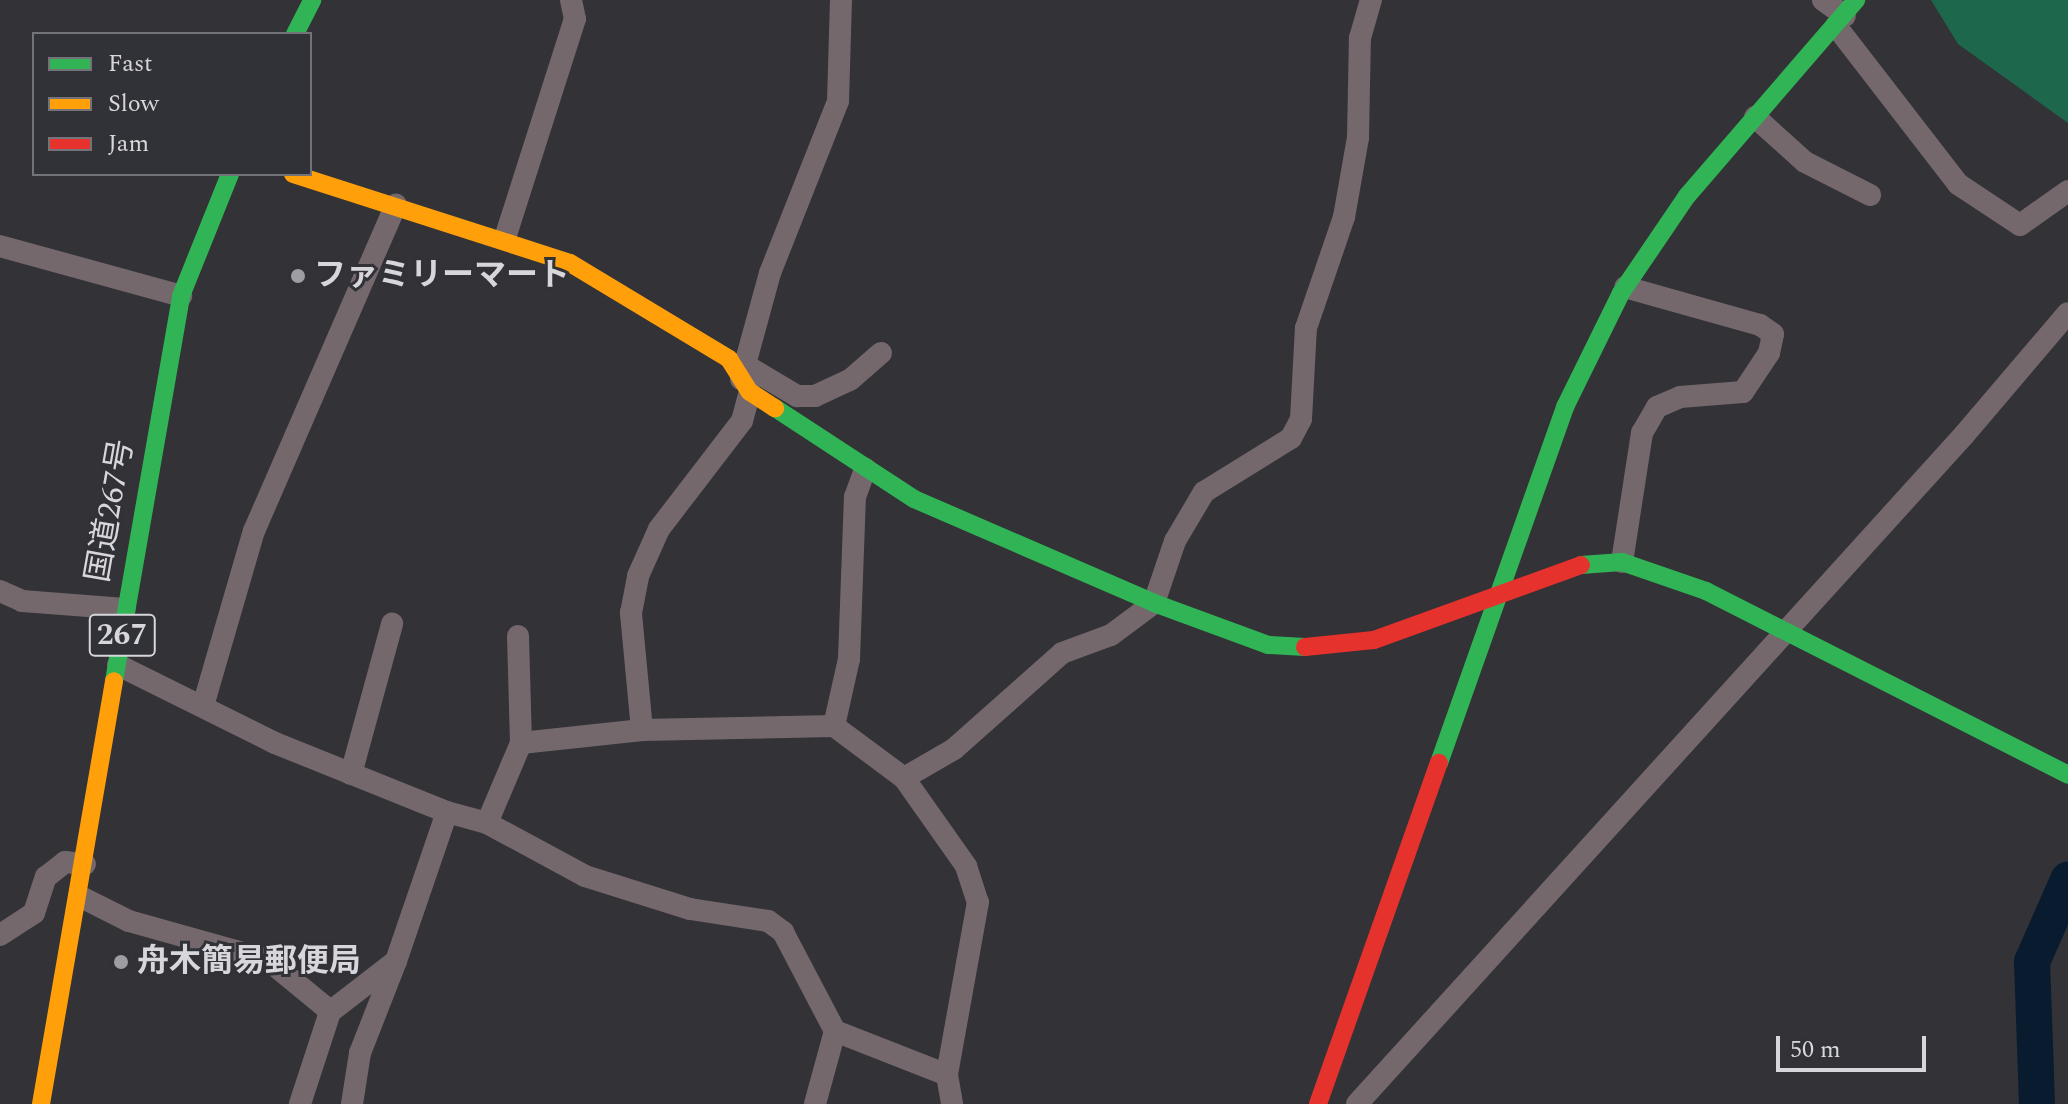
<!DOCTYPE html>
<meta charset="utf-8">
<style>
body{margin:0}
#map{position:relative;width:2068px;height:1104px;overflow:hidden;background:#323237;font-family:Spectral,"Noto Sans JP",serif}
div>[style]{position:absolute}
.forest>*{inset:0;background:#1d684d}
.river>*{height:36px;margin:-18px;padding:0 18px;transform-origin:18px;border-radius:18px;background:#091b2f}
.street>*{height:22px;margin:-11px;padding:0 11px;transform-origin:11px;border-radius:11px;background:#74686c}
.fast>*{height:18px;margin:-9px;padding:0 9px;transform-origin:9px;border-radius:9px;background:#30b455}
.slow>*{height:18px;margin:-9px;padding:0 9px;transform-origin:9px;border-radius:9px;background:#ff9f0a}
.jam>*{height:18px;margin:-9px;padding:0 9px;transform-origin:9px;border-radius:9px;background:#e5322d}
.dots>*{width:22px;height:22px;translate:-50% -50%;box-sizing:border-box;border:4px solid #313138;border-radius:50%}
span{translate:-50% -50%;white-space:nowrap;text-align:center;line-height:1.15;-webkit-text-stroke:6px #313138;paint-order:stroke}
.shield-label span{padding:2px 6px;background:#313138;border:2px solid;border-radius:6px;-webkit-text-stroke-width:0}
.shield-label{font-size:30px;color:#d7d7db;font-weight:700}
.poi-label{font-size:32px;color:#d7d7db;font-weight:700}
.left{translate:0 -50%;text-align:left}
.street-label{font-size:32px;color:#d7d7db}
.legend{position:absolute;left:32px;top:32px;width:280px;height:144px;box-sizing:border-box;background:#313138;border:2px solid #737379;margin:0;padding:10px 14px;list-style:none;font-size:24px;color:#d7d7db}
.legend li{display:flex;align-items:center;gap:16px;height:40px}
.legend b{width:40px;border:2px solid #737379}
.scale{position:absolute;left:1776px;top:1036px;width:150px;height:36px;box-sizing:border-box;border:4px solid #d7d7db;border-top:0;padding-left:10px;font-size:24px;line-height:28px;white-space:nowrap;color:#d7d7db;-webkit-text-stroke:6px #313138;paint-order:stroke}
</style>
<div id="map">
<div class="forest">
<i style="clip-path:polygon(1931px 0,2068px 0,2068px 123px,1958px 44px)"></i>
</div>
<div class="river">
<i style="left:2037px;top:1104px;width:142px;rotate:-92deg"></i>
<i style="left:2032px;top:962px;width:90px;rotate:-66.3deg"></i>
</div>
<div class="street">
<i style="left:1823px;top:0;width:27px;rotate:36deg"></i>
<i style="left:1836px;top:26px;width:200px;rotate:52.3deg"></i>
<i style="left:1958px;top:184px;width:74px;rotate:33.5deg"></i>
<i style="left:2020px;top:225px;width:59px;rotate:-35.3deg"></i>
<i style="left:1755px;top:117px;width:67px;rotate:42deg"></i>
<i style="left:1805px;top:162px;width:73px;rotate:26.9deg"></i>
<i style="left:505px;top:238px;width:230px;rotate:-72.3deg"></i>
<i style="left:575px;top:19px;width:19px;rotate:-102deg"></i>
<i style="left:0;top:246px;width:188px;rotate:15.4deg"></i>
<i style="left:745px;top:365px;width:61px;rotate:30.8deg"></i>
<i style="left:797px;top:396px;width:18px"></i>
<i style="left:815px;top:396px;width:38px;rotate:-25deg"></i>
<i style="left:850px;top:380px;width:41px;rotate:-41.1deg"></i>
<i style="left:741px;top:379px;width:110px;rotate:-74.7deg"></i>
<i style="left:770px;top:273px;width:185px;rotate:-68.4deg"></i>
<i style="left:838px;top:101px;width:101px;rotate:-88.3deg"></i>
<i style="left:1622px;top:562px;width:131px;rotate:-81.2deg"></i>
<i style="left:1642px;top:433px;width:30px;rotate:-60deg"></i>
<i style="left:1657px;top:407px;width:25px;rotate:-23deg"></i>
<i style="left:1680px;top:397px;width:63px;rotate:-4.5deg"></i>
<i style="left:1743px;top:392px;width:47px;rotate:-56.3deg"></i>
<i style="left:1769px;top:353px;width:19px;rotate:-78deg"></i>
<i style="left:1773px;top:334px;width:16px;rotate:-145deg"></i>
<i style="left:1760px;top:325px;width:140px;rotate:-164.3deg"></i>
<i style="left:0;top:591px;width:24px;rotate:24deg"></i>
<i style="left:22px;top:601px;width:103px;rotate:4.4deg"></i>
<i style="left:518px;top:636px;width:107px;rotate:88.4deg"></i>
<i style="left:118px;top:665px;width:175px;rotate:26.4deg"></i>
<i style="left:275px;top:743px;width:185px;rotate:21.9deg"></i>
<i style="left:447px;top:812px;width:41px;rotate:15.4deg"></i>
<i style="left:487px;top:823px;width:87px;rotate:-67deg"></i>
<i style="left:521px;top:743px;width:122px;rotate:-6.1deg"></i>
<i style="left:642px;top:730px;width:192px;rotate:-1.2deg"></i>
<i style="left:834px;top:726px;width:87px;rotate:36.6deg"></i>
<i style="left:904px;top:778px;width:108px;rotate:54.8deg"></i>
<i style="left:966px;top:866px;width:38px;rotate:72deg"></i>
<i style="left:978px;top:902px;width:176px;rotate:100.2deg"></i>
<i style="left:947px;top:1075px;width:29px;rotate:80deg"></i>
<i style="left:203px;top:706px;width:182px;rotate:-73.8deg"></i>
<i style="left:254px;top:531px;width:356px;rotate:-66.5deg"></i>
<i style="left:834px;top:726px;width:69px;rotate:-77.4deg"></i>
<i style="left:849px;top:659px;width:162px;rotate:-87.9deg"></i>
<i style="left:855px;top:497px;width:30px;rotate:-70deg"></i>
<i style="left:642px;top:730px;width:118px;rotate:-95.4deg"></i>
<i style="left:631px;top:613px;width:38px;rotate:-79deg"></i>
<i style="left:638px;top:576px;width:51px;rotate:-65.9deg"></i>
<i style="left:659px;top:529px;width:136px;rotate:-52.5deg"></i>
<i style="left:742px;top:421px;width:30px;rotate:-75deg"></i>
<i style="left:351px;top:774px;width:156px;rotate:-74.7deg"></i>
<i style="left:904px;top:778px;width:58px;rotate:-30.1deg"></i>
<i style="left:954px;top:749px;width:144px;rotate:-41.6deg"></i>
<i style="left:1062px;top:653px;width:52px;rotate:-20.2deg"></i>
<i style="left:1111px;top:635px;width:54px;rotate:-36.7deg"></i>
<i style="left:1154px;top:603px;width:65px;rotate:-71.3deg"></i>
<i style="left:1175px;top:541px;width:57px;rotate:-59.4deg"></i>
<i style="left:1204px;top:492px;width:102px;rotate:-31.8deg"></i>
<i style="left:1291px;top:438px;width:21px;rotate:-62deg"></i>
<i style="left:1301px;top:419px;width:91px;rotate:-86.9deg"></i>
<i style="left:1306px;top:328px;width:117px;rotate:-71.1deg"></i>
<i style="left:1344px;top:217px;width:80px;rotate:-80deg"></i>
<i style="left:1358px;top:138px;width:100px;rotate:-88.9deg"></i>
<i style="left:1360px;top:38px;width:40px;rotate:-74deg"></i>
<i style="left:487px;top:823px;width:111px;rotate:28.4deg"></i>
<i style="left:585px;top:876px;width:110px;rotate:17.4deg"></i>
<i style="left:690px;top:909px;width:79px;rotate:8.7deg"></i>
<i style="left:768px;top:921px;width:19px;rotate:36deg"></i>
<i style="left:783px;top:932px;width:112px;rotate:62.3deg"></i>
<i style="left:835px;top:1031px;width:120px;rotate:21.4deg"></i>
<i style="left:79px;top:896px;width:56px;rotate:26.6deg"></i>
<i style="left:129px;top:921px;width:144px;rotate:15.7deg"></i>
<i style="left:268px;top:960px;width:72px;rotate:39.4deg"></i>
<i style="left:324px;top:1006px;width:8px;rotate:45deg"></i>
<i style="left:330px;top:1012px;width:97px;rotate:108.1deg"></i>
<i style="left:0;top:935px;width:40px;rotate:-32.9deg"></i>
<i style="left:34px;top:913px;width:38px;rotate:-72deg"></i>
<i style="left:46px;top:877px;width:24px;rotate:-38deg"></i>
<i style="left:65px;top:862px;width:20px;rotate:6deg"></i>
<i style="left:330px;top:1012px;width:83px;rotate:-37.7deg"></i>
<i style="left:396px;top:961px;width:157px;rotate:-71.1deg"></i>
<i style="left:352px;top:1104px;width:52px;rotate:-81.1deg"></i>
<i style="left:360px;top:1053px;width:99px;rotate:-68.6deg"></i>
<i style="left:815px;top:1104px;width:76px;rotate:-74.7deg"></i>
<i style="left:1357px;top:1104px;width:903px;rotate:-47.78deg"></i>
<i style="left:1964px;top:435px;width:160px;rotate:-49.6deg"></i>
</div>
<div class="fast">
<i style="left:295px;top:34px;width:38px;rotate:-63deg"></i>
<i style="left:775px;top:408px;width:166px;rotate:33.2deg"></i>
<i style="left:914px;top:499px;width:262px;rotate:23.4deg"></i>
<i style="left:1154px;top:603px;width:121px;rotate:20.2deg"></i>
<i style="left:1268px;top:645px;width:37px;rotate:3deg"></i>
<i style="left:1581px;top:565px;width:41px;rotate:-4.2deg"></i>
<i style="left:1622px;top:562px;width:89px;rotate:19deg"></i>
<i style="left:1706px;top:591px;width:406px;rotate:26.9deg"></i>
<i style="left:114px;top:681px;width:391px;rotate:-80.1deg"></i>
<i style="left:181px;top:296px;width:131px;rotate:-68.1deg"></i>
<i style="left:1439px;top:763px;width:378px;rotate:-70.5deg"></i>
<i style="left:1565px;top:407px;width:127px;rotate:-63.8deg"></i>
<i style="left:1621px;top:293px;width:117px;rotate:-55.8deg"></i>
<i style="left:1687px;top:196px;width:259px;rotate:-49.2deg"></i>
</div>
<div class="slow">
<i style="left:293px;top:174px;width:291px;rotate:17.8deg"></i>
<i style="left:570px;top:263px;width:186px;rotate:31.1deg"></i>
<i style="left:729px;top:359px;width:39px;rotate:58deg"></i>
<i style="left:750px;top:392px;width:30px;rotate:33deg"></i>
<i style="left:41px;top:1104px;width:429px;rotate:-80.2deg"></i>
</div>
<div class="jam">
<i style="left:1305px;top:647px;width:69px;rotate:-5.8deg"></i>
<i style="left:1374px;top:640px;width:220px;rotate:-19.9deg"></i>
<i style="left:1318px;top:1104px;width:362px;rotate:-70.5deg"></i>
</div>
<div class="dots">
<i style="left:298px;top:276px;background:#9d9da2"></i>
<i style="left:121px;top:962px;background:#9d9da2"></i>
</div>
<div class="shield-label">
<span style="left:122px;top:635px">267</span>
</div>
<div class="poi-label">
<span class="left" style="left:314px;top:276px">ファミリーマート</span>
<span class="left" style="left:137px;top:962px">舟木簡易郵便局</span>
</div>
<div class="street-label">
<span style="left:111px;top:511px;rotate:-80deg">国道267号</span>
</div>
<ul class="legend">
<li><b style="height:10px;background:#30b455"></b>Fast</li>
<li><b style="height:10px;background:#ff9f0a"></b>Slow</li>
<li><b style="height:10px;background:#e5322d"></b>Jam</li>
</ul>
<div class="scale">50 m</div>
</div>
